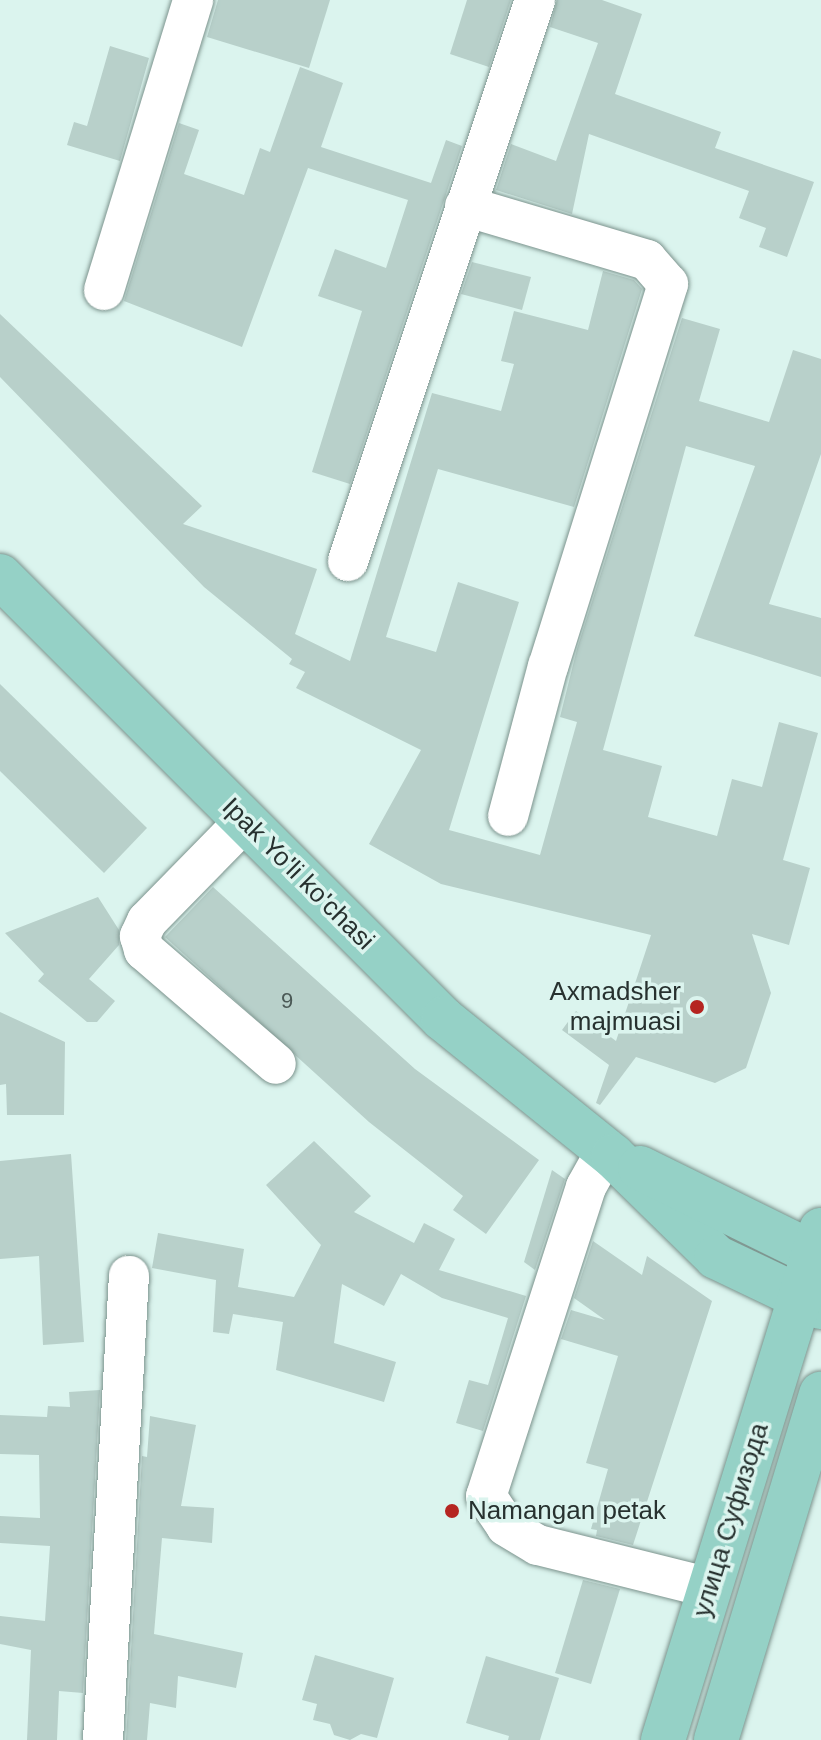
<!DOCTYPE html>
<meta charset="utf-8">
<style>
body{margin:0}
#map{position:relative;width:821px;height:1740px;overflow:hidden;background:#dbf4ee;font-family:Helvetica,sans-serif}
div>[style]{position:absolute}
.building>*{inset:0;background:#b8d0ca}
.roads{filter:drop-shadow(0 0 2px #7c938d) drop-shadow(0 0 2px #7c938d)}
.minor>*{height:40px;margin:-20px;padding:0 20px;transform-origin:20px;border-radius:20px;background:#fff}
.major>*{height:44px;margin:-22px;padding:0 22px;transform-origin:22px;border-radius:22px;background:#95d1c6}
.dots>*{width:22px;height:22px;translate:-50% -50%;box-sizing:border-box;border:4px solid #dbf4ee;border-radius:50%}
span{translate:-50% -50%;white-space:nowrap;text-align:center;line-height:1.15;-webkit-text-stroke:7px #dbf4ee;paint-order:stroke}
.number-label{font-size:22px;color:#4b5956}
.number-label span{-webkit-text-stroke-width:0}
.street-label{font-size:26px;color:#27312f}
.poi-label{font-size:26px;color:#27312f}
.right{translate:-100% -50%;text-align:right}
.left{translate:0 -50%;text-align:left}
</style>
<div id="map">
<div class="building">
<i style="clip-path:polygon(218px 0,330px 0,309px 68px,207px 37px)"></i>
<i style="clip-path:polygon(467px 0,511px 0,489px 67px,450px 54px)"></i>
<i style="clip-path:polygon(557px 0,602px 0,642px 14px,615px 94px,721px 132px,715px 148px,814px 182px,787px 257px,759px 247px,766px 228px,739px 218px,749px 191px,589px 134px,572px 214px,496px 190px,511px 144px,556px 161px,598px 43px,550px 27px)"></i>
<i style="clip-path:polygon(110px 46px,149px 58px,120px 161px,67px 145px,74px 122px,87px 126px)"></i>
<i style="clip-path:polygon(300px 67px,343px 83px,321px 147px,431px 183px,446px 140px,462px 146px,350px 484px,312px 472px,362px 311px,318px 296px,335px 249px,386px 268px,408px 200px,308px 168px,242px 347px,124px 301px,179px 123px,199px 130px,184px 174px,244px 195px,260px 148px,270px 152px)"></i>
<i style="clip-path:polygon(472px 262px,531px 277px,522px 310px,461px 294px)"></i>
<i style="clip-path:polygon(603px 271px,634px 280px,642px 289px,574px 507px,438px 469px,386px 637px,436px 652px,458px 582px,519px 602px,449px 830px,540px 855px,577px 722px,560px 717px,577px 649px,682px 318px,720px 329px,699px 401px,769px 422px,793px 350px,821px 359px,821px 454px,769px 604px,821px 618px,821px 677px,694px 636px,755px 466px,686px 446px,603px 750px,662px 766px,648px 817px,717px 836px,732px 779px,762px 787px,779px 722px,818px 733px,783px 860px,810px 868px,789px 945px,752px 934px,771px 993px,746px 1068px,715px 1083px,636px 1057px,600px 1105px,596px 1103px,609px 1065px,562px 1030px,576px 1011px,616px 1041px,651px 935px,441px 884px,369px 844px,421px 750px,296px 688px,305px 672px,289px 664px,292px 659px,204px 587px,0 377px,0 314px,202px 506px,183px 524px,317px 569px,295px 634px,350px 661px,432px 393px,501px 411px,514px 364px,501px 361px,514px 311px,588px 330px)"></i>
<i style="clip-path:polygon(0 684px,147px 828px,104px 873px,0 771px)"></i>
<i style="clip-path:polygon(213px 887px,415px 1069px,539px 1160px,486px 1234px,453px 1210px,463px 1196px,369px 1122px,165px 937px)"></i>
<i style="clip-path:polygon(98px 897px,119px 930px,119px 945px,89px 979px,115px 1001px,97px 1022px,87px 1022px,38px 981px,44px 974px,5px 933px)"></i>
<i style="clip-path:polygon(0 1012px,65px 1042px,64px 1115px,7px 1115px,6px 1084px,0 1085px)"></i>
<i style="clip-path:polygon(314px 1141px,371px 1196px,354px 1212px,414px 1243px,424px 1223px,455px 1239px,439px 1270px,526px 1296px,483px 1431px,456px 1423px,469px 1380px,488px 1385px,508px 1318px,442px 1298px,401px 1274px,384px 1306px,342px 1284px,334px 1343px,396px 1362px,384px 1402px,276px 1370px,283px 1322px,233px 1314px,229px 1334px,213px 1332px,216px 1280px,152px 1268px,158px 1233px,244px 1249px,238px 1287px,294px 1297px,321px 1245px,266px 1185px)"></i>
<i style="clip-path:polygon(71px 1154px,84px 1342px,43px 1345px,39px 1256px,0 1259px,0 1161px)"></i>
<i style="clip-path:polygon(552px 1170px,565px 1179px,535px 1270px,524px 1262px)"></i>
<i style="clip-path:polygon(593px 1241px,642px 1275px,647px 1256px,712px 1301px,633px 1545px,596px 1536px,597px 1530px,591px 1529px,608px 1469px,586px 1463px,618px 1356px,561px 1339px,571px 1310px,605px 1320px,574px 1298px)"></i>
<i style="clip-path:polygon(100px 1390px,83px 1693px,59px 1691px,57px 1740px,27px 1740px,31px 1650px,0 1644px,0 1616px,45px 1621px,50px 1546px,0 1543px,0 1516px,40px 1518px,39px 1455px,0 1454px,0 1415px,47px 1417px,48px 1406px,70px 1407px,69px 1392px)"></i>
<i style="clip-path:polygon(150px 1416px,196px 1425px,181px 1506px,214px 1508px,212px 1543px,162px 1538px,154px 1634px,243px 1653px,236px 1688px,178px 1676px,176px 1708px,150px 1703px,147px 1740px,126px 1740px,142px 1456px,147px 1457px)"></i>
<i style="clip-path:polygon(583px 1580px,620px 1589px,591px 1684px,555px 1673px)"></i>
<i style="clip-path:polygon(315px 1655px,394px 1678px,377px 1738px,361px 1734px,350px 1740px,334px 1735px,330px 1724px,313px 1720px,317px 1704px,302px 1700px)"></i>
<i style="clip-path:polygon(486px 1656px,559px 1678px,540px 1740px,508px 1740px,509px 1736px,466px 1723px)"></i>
</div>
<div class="roads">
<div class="minor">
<i style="left:465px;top:206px;width:190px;rotate:16.5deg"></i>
<i style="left:647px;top:260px;width:32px;rotate:49deg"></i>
<i style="left:668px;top:284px;width:400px;rotate:107.4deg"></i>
<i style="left:548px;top:666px;width:155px;rotate:104.9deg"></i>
<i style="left:104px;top:290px;width:303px;rotate:-72.9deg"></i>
<i style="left:348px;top:561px;width:591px;rotate:-71.57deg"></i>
<i style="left:245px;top:821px;width:140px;rotate:134.4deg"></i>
<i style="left:147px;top:921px;width:17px;rotate:115deg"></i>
<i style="left:140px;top:936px;width:15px;rotate:74deg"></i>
<i style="left:144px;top:950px;width:174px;rotate:40.8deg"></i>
<i style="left:606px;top:1151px;width:41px;rotate:119.1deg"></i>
<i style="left:586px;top:1187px;width:325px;rotate:107.9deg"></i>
<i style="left:486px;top:1496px;width:36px;rotate:56deg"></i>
<i style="left:506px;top:1526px;width:37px;rotate:31deg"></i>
<i style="left:538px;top:1545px;width:177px;rotate:14deg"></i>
<i style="left:103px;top:1740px;width:465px;rotate:-86.8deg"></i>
</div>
<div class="major">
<i style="left:0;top:576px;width:626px;rotate:45deg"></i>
<i style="left:443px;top:1019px;width:218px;rotate:38.9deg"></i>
<i style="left:613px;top:1156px;width:144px;rotate:44.4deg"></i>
<i style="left:716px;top:1257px;width:116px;rotate:25.5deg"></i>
<i style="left:640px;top:1168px;width:202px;rotate:26.2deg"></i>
<i style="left:663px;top:1740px;width:534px;rotate:-72.79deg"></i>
<i style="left:716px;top:1740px;width:362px;rotate:-73.1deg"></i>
</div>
</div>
<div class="dots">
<i style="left:697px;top:1007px;background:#b52521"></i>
<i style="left:452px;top:1511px;background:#b52521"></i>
</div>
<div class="number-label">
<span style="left:287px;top:1001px">9</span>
</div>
<div class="street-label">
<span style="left:298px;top:874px;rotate:45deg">Ipak Yo'li ko'chasi</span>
<span style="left:731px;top:1520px;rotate:-73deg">улица Суфизода</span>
</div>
<div class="poi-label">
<span class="right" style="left:681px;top:1007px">Axmadsher<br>majmuasi</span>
<span class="left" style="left:468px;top:1511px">Namangan petak</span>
</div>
</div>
